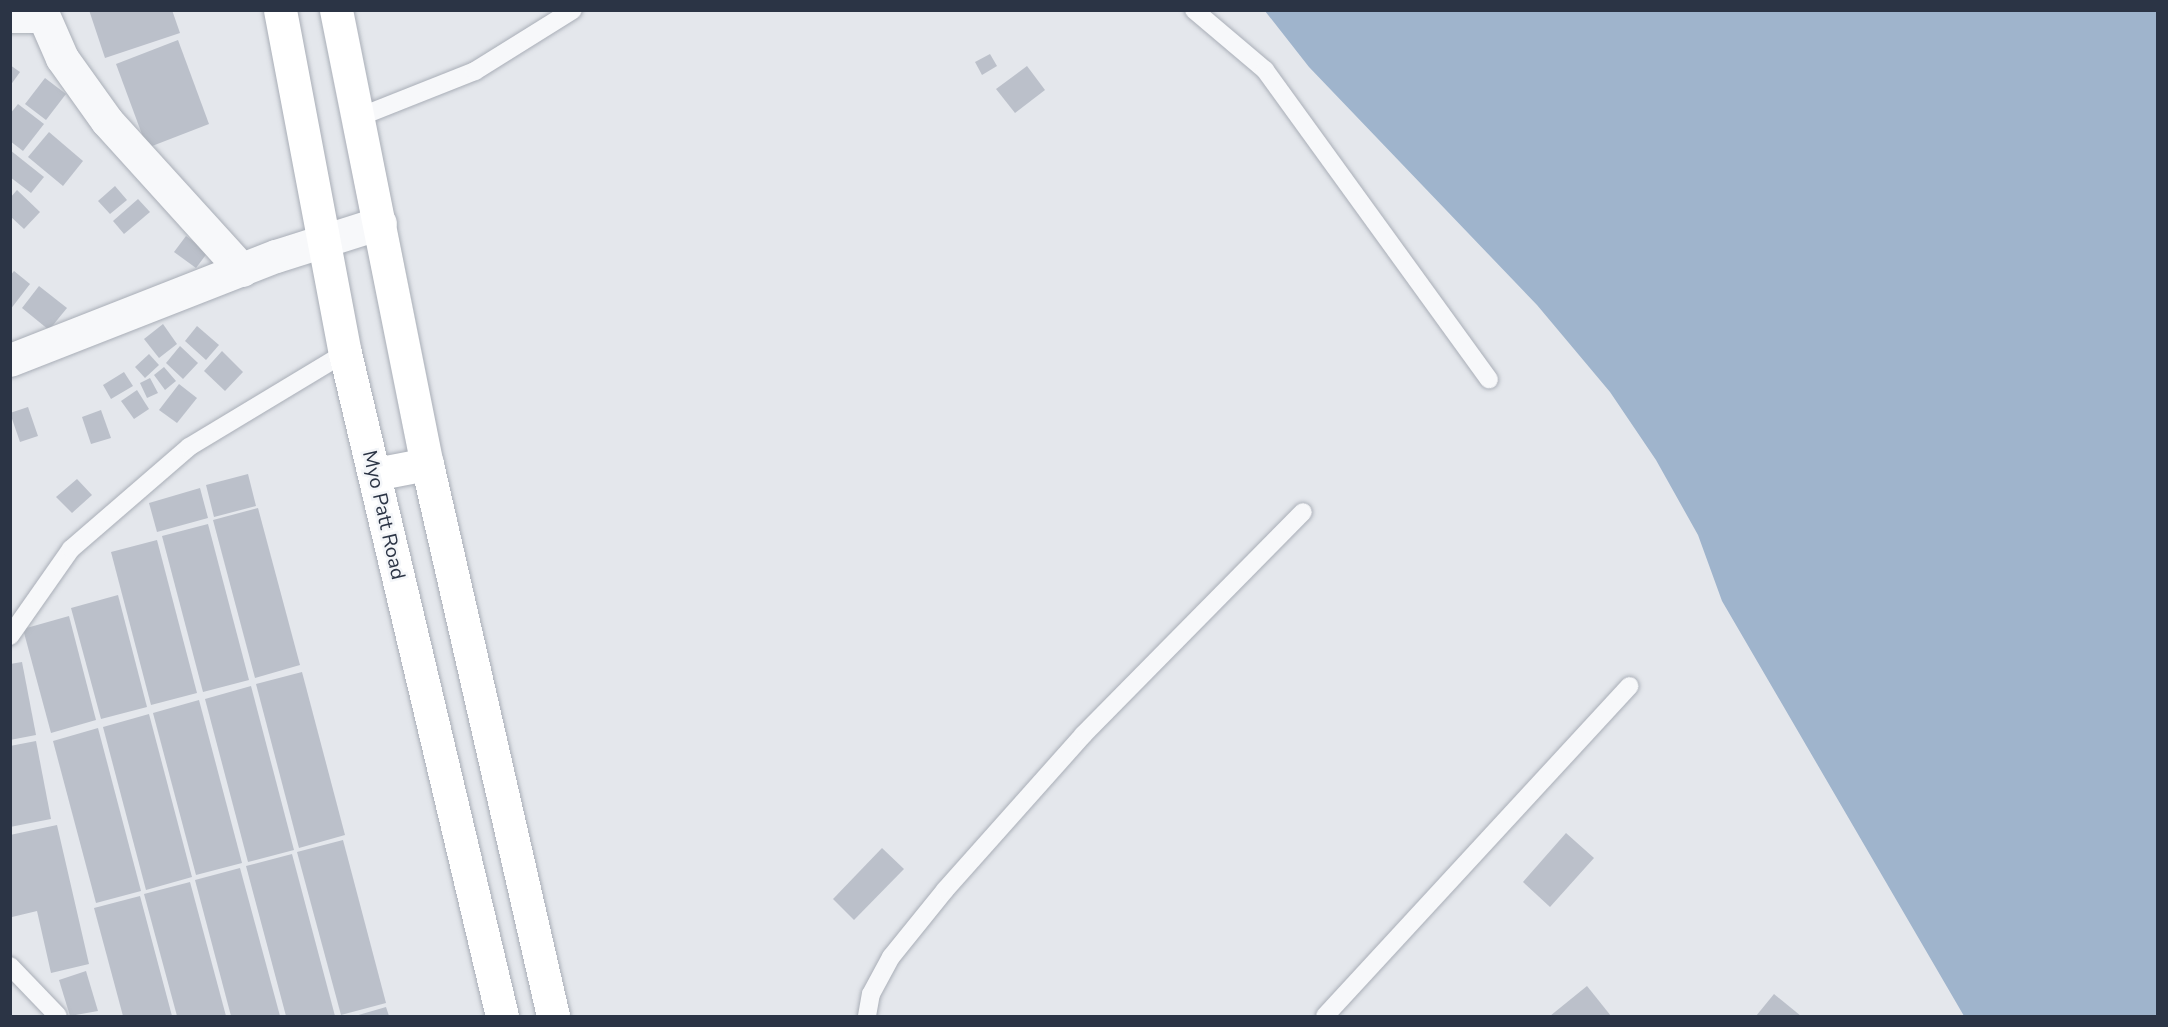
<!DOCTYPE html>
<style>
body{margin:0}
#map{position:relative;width:2168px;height:1027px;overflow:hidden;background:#e4e7ec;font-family:"Nunito Sans",sans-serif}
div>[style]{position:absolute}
.water>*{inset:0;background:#9fb4cc}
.building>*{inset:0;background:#bbc0ca}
.roads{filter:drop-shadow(0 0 2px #a9aeb7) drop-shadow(0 0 2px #a9aeb7)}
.lane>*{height:18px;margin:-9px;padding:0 9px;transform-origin:9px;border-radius:9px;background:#f7f8fa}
.street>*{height:33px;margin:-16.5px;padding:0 16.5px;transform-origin:16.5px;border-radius:16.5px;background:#f7f8fa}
.secondary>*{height:33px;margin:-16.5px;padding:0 16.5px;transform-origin:16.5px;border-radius:16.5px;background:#fff}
span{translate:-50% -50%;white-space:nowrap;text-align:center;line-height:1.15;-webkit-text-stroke:5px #f4f6f9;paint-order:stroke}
.street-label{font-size:20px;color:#2b3445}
.frame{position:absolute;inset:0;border:12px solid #2b3445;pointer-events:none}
</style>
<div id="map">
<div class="water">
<i style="clip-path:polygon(1265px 11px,2157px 11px,2157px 1016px,1964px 1016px,1722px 601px,1698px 535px,1656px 460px,1610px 392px,1537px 305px,1309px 67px)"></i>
</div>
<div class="building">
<i style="clip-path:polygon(89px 10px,172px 10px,180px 33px,105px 58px)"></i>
<i style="clip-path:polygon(178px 40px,209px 124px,147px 148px,116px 64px)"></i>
<i style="clip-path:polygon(990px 54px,997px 66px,982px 75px,975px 62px)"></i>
<i style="clip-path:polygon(10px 65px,20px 72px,10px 86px)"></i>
<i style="clip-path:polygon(1027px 66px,1045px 90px,1015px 113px,996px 89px)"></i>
<i style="clip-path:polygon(45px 78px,66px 94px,46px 120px,25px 104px)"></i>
<i style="clip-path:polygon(18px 104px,44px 124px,23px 151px,10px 141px,10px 114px)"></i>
<i style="clip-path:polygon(49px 132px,83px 161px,63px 186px,28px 157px)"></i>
<i style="clip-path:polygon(10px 150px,44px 177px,31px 193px,10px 177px)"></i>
<i style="clip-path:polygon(115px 186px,127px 200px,110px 214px,98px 201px)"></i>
<i style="clip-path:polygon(17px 190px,40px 212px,24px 229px,10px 216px,10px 198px)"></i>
<i style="clip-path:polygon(138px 199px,150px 212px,124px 234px,113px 221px)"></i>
<i style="clip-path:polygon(186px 236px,208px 252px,196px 268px,174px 252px)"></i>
<i style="clip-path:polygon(14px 271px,30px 284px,10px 310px,10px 276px)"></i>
<i style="clip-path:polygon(39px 286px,67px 308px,49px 330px,22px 308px)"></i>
<i style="clip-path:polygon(163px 324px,177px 344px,159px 358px,144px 339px)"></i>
<i style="clip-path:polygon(197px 326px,219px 345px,206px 360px,185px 341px)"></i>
<i style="clip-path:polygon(180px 346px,198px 363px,183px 379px,166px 363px)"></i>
<i style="clip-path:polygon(222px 351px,243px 372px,225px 391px,204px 371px)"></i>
<i style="clip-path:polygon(149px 354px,159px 365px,145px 378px,135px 367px)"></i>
<i style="clip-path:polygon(164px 367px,176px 381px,165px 390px,154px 375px)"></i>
<i style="clip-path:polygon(124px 372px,133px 386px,111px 399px,103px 385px)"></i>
<i style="clip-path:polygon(150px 378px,158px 393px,147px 398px,140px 383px)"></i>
<i style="clip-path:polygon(179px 384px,197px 398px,177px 423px,159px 410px)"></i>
<i style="clip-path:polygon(137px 390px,149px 409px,134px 419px,121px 401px)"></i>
<i style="clip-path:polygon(28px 407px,38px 436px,20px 442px,10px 413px)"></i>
<i style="clip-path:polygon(101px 410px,111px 438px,91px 444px,82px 417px)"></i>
<i style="clip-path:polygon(248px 474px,256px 506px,214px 517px,206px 485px)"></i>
<i style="clip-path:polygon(77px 479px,92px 495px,72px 513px,56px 497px)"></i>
<i style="clip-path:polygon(200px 488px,208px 518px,157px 532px,149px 503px)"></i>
<i style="clip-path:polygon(258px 508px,300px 665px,255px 678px,213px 520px)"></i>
<i style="clip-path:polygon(208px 524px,249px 680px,203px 692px,162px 536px)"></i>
<i style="clip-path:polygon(157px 540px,197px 693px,151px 705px,111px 552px)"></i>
<i style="clip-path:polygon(118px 595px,147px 707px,101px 719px,71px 608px)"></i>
<i style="clip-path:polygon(69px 616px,96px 720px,51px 733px,23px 629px)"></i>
<i style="clip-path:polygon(22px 662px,36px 735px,10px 740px,10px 664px)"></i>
<i style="clip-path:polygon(302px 672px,345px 835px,299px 848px,256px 684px)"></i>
<i style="clip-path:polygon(251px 686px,294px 850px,248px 862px,205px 699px)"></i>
<i style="clip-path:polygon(199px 700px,242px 863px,196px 875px,153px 713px)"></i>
<i style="clip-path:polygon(149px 714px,192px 877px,146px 890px,103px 727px)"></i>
<i style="clip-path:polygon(98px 728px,141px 891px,96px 903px,53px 741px)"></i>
<i style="clip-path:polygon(36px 741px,51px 819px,10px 827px,10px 746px)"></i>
<i style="clip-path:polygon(57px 825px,89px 964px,51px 973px,37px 911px,12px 917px,10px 835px)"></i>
<i style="clip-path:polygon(1566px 833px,1594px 858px,1550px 907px,1523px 882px)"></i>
<i style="clip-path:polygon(343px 840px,386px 1003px,341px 1015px,297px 852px)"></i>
<i style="clip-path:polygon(882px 848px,904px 869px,854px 920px,833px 899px)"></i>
<i style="clip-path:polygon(292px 854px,335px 1016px,286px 1016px,246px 866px)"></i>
<i style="clip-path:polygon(240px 868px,280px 1016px,231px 1016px,195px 880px)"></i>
<i style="clip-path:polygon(190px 882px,226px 1016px,177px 1016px,144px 894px)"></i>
<i style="clip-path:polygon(140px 896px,172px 1016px,123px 1016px,94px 908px)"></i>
<i style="clip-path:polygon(86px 971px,98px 1011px,70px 1016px,59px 980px)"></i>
<i style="clip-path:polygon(1587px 986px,1611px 1016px,1550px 1016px)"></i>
<i style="clip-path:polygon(1774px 994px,1801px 1016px,1756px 1016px)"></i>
<i style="clip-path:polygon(386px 1007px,389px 1016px,355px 1016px)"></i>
</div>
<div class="roads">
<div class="lane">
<i style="left:1194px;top:10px;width:93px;rotate:40.2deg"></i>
<i style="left:1265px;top:70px;width:382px;rotate:54.1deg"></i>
<i style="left:359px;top:117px;width:125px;rotate:-21.6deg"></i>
<i style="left:475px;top:71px;width:115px;rotate:-31.9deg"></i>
<i style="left:10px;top:636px;width:106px;rotate:-55deg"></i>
<i style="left:71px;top:549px;width:156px;rotate:-40.8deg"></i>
<i style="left:189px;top:447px;width:182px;rotate:-31.1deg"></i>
<i style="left:10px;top:966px;width:69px;rotate:46.2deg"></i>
<i style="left:867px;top:1016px;width:22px;rotate:-80deg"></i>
<i style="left:871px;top:994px;width:42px;rotate:-61.6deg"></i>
<i style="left:891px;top:957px;width:86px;rotate:-51.1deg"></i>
<i style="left:945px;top:890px;width:208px;rotate:-48.3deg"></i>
<i style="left:1083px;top:735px;width:313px;rotate:-45.4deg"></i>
<i style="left:1325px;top:1016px;width:449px;rotate:-47.3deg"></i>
</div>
<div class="street">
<i style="left:41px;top:10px;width:52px;rotate:66.4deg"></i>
<i style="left:62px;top:58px;width:77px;rotate:54.5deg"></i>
<i style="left:107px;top:121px;width:201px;rotate:47.8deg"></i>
<i style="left:10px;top:16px;width:31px"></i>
<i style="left:10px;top:360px;width:286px;rotate:-21.4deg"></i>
<i style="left:276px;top:256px;width:109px;rotate:-17.6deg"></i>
</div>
<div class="secondary">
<i style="left:280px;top:10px;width:349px;rotate:79.3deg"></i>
<i style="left:345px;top:353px;width:681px;rotate:76.68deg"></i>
<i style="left:336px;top:10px;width:463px;rotate:78.7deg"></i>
<i style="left:427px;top:464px;width:566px;rotate:77.14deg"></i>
<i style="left:375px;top:474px;width:53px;rotate:-10.9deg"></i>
</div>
</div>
<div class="street-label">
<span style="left:384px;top:515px;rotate:77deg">Myo Patt Road</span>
</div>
<div class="frame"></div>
</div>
